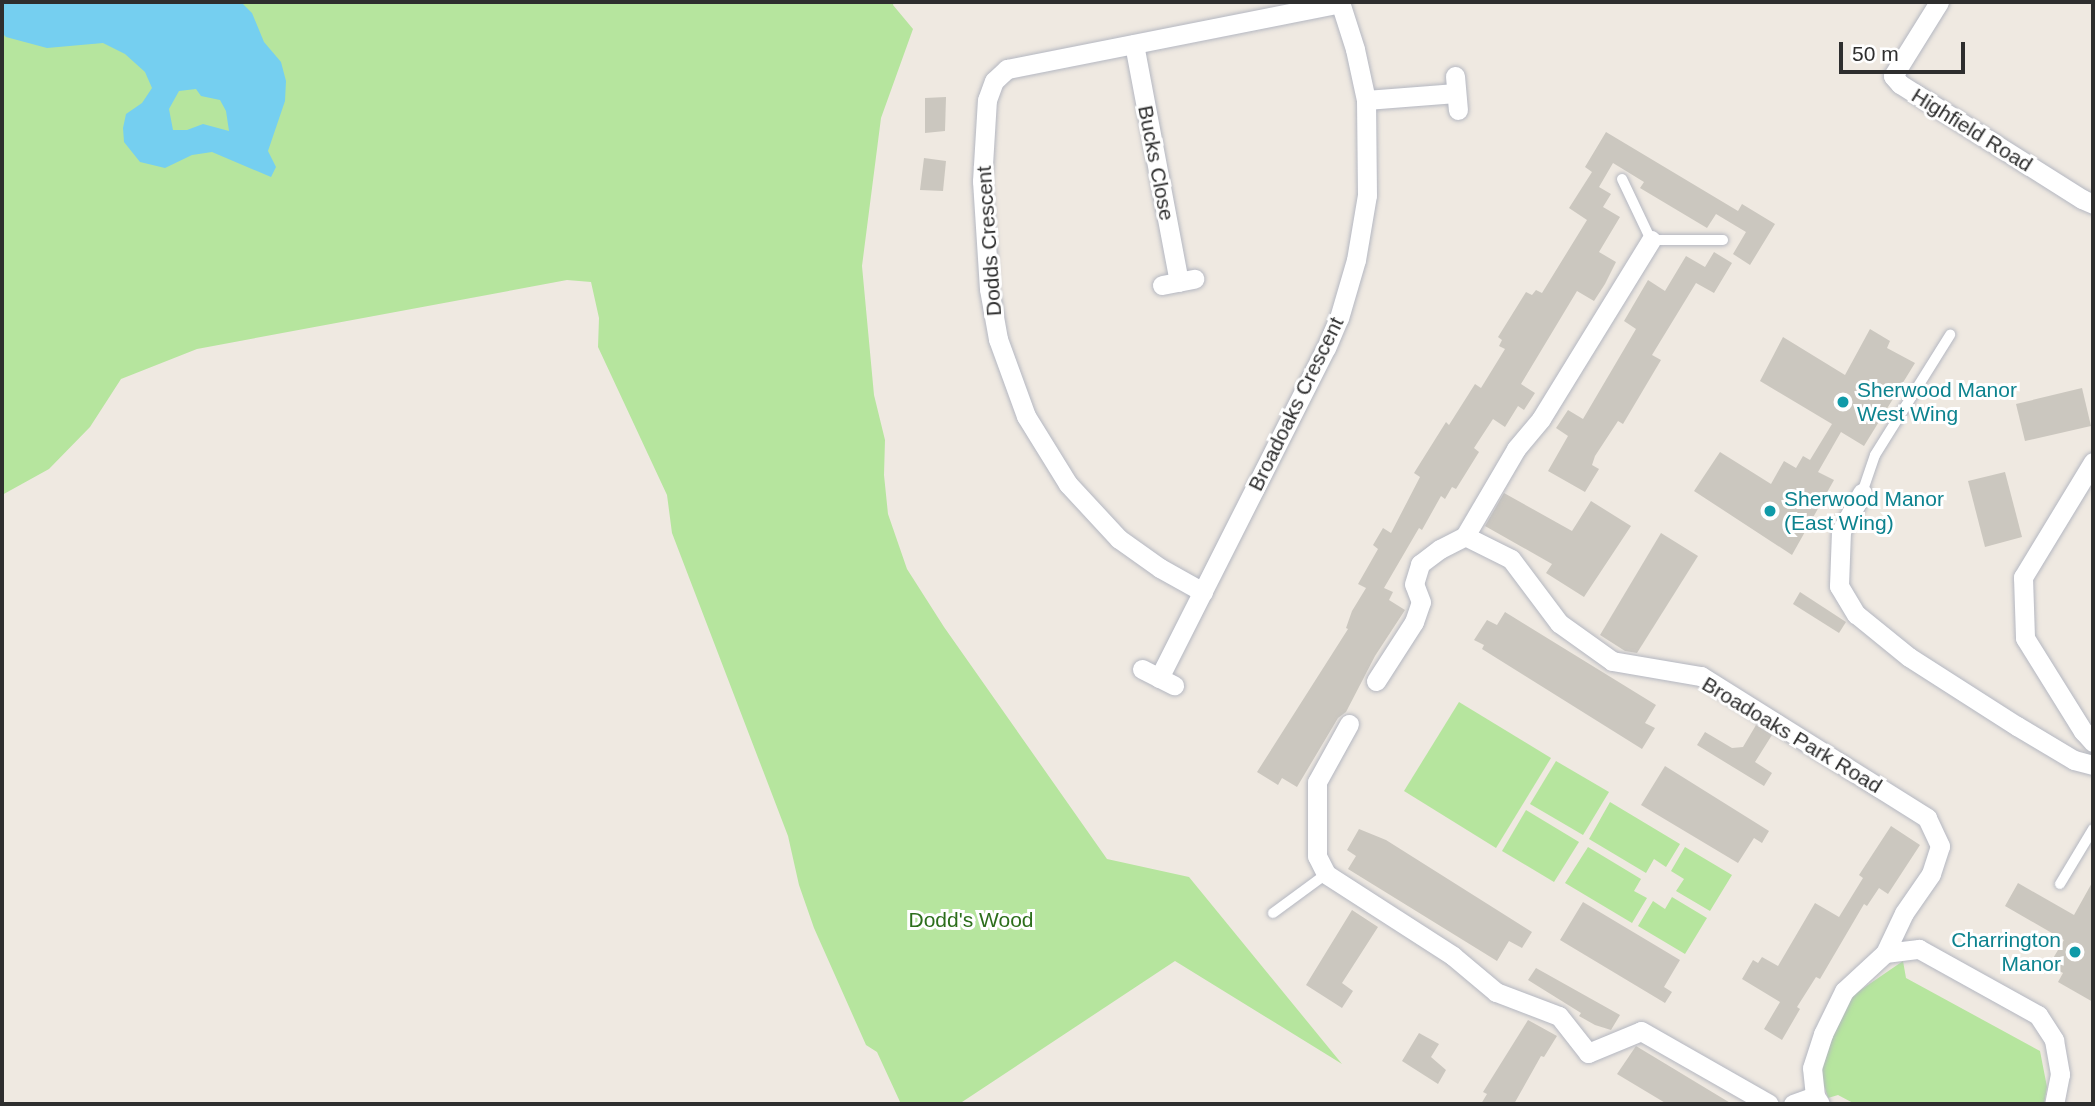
<!DOCTYPE html>
<style>
body{margin:0}
#map{position:relative;width:2095px;height:1106px;overflow:hidden;background:#efe9e1;font-family:Arial,sans-serif}
div>[style]{position:absolute}
.green>*{inset:0;background:#b6e59e}
.water>*{inset:0;background:#75cff0}
.building>*{inset:0;background:#cbc7bf}
.roads{filter:drop-shadow(0 0 2px #b4b7c1) drop-shadow(0 0 2px #b4b7c1)}
.lane>*{height:10px;margin:-5px;padding:0 5px;transform-origin:5px;border-radius:5px;background:#fff}
.street>*{height:19px;margin:-9.5px;padding:0 9.5px;transform-origin:9.5px;border-radius:9.5px;background:#fff}
.dots>*{width:19px;height:19px;translate:-50% -50%;box-sizing:border-box;border:4px solid #fff;border-radius:50%}
span{translate:-50% -50%;white-space:nowrap;text-align:center;line-height:1.15;-webkit-text-stroke:6px #fff;paint-order:stroke}
.street-label{font-size:21px;color:#2e2e2e}
.culture-label{font-size:21px;color:#0d838f}
.left{translate:0 -50%;text-align:left}
.right{translate:-100% -50%;text-align:right}
.park-label{font-size:21px;color:#2c6e1b}
.frame{position:absolute;inset:0;border:4px solid #2e2e2e;pointer-events:none}
.scale{position:absolute;left:1839px;top:42px;width:126px;height:32px;box-sizing:border-box;border:4px solid #2e2e2e;border-top:0;padding-left:9px;font-size:21px;line-height:24px;white-space:nowrap;color:#2e2e2e;-webkit-text-stroke:5px #fff;paint-order:stroke}
</style>
<div id="map">
<div class="green">
<i style="clip-path:polygon(2px 2px,894px 2px,893px 5px,913px 29px,881px 118px,862px 266px,874px 395px,885px 440px,884px 475px,888px 514px,907px 569px,944px 627px,1107px 859px,1189px 877px,1342px 1064px,1175px 961px,959px 1104px,901px 1104px,877px 1052px,866px 1045px,814px 928px,799px 885px,788px 836px,672px 533px,667px 495px,598px 347px,599px 318px,591px 282px,567px 280px,197px 349px,121px 379px,90px 427px,49px 469px,2px 495px)"></i>
<i style="clip-path:polygon(1459px 702px,1551px 758px,1496px 848px,1404px 791px)"></i>
<i style="clip-path:polygon(1556px 761px,1609px 792px,1583px 835px,1530px 804px)"></i>
<i style="clip-path:polygon(1610px 802px,1680px 844px,1666px 867px,1654px 859px,1646px 873px,1589px 839px)"></i>
<i style="clip-path:polygon(1526px 810px,1579px 842px,1554px 882px,1502px 851px)"></i>
<i style="clip-path:polygon(1588px 847px,1641px 879px,1634px 891px,1647px 898px,1632px 923px,1565px 883px)"></i>
<i style="clip-path:polygon(1685px 847px,1732px 875px,1710px 911px,1676px 891px,1684px 879px,1671px 871px)"></i>
<i style="clip-path:polygon(1672px 897px,1707px 918px,1685px 954px,1638px 926px,1653px 901px,1665px 909px)"></i>
<i style="clip-path:polygon(1903px 961px,1906px 978px,2040px 1051px,2047px 1087px,2044px 1104px,1855px 1104px,1838px 1095px,1828px 1098px,1820px 1072px,1823px 1047px,1849px 998px)"></i>
</div>
<div class="water">
<i style="clip-path:polygon(evenodd,2px 2px,241px 2px,252px 13px,264px 42px,281px 62px,286px 81px,285px 101px,268px 151px,276px 167px,271px 177px,212px 152px,192px 155px,165px 168px,140px 162px,124px 142px,123px 128px,126px 114px,142px 103px,152px 88px,145px 72px,125px 54px,103px 43px,47px 48px,6px 37px,2px 33px,2px 2px,196px 89px,201px 96px,220px 100px,226px 111px,229px 131px,203px 124px,187px 130px,173px 130px,169px 109px,179px 91px,196px 89px)"></i>
</div>
<div class="building">
<i style="clip-path:polygon(946px 97px,945px 131px,925px 133px,925px 98px)"></i>
<i style="clip-path:polygon(1606px 132px,1738px 211px,1742px 204px,1775px 224px,1750px 265px,1733px 254px,1746px 232px,1716px 214px,1707px 228px,1640px 188px,1644px 182px,1613px 163px,1599px 187px,1611px 194px,1603px 207px,1620px 217px,1599px 252px,1616px 262px,1605px 284px,1594px 301px,1577px 291px,1521px 384px,1535px 393px,1524px 410px,1518px 406px,1505px 427px,1493px 419px,1474px 448px,1479px 452px,1456px 489px,1452px 487px,1445px 499px,1441px 496px,1422px 530px,1419px 528px,1384px 588px,1393px 592px,1389px 600px,1405px 610px,1375px 656px,1346px 712px,1338px 718px,1297px 787px,1282px 778px,1278px 785px,1257px 772px,1348px 629px,1346px 628px,1352px 611px,1366px 588px,1358px 584px,1378px 549px,1373px 545px,1383px 528px,1391px 533px,1420px 477px,1414px 473px,1446px 422px,1449px 425px,1475px 384px,1481px 388px,1505px 349px,1499px 346px,1502px 340px,1498px 337px,1526px 292px,1532px 295px,1536px 290px,1542px 293px,1587px 220px,1569px 208px,1592px 172px,1585px 167px)"></i>
<i style="clip-path:polygon(924px 158px,946px 161px,943px 191px,920px 190px)"></i>
<i style="clip-path:polygon(1714px 252px,1732px 263px,1714px 293px,1696px 283px,1652px 355px,1661px 360px,1623px 424px,1618px 421px,1595px 456px,1592px 465px,1599px 469px,1585px 492px,1548px 471px,1568px 436px,1556px 428px,1568px 410px,1583px 419px,1636px 329px,1624px 321px,1648px 280px,1665px 291px,1686px 256px,1705px 267px)"></i>
<i style="clip-path:polygon(1870px 329px,1890px 341px,1887px 348px,1915px 363px,1864px 446px,1841px 432px,1818px 472px,1834px 480px,1792px 555px,1694px 491px,1720px 452px,1771px 484px,1784px 461px,1796px 468px,1803px 456px,1810px 460px,1832px 424px,1760px 381px,1783px 337px,1845px 375px)"></i>
<i style="clip-path:polygon(2082px 388px,2091px 426px,2025px 441px,2016px 404px)"></i>
<i style="clip-path:polygon(2005px 472px,2022px 537px,1985px 547px,1968px 481px)"></i>
<i style="clip-path:polygon(1504px 493px,1572px 531px,1591px 501px,1631px 526px,1584px 597px,1546px 573px,1552px 564px,1485px 526px)"></i>
<i style="clip-path:polygon(1661px 533px,1698px 556px,1637px 653px,1625px 651px,1600px 635px)"></i>
<i style="clip-path:polygon(1800px 592px,1846px 622px,1839px 633px,1793px 604px)"></i>
<i style="clip-path:polygon(1505px 612px,1656px 705px,1645px 723px,1655px 728px,1642px 749px,1482px 649px,1484px 645px,1474px 640px,1487px 620px,1497px 625px)"></i>
<i style="clip-path:polygon(1756px 725px,1772px 735px,1755px 762px,1772px 773px,1764px 786px,1697px 745px,1705px 732px,1732px 748px,1743px 747px)"></i>
<i style="clip-path:polygon(1665px 766px,1769px 831px,1762px 843px,1754px 838px,1738px 863px,1641px 805px)"></i>
<i style="clip-path:polygon(1891px 826px,1920px 845px,1888px 894px,1879px 888px,1867px 906px,1864px 904px,1820px 979px,1816px 977px,1797px 1007px,1800px 1009px,1782px 1040px,1764px 1029px,1780px 1002px,1742px 979px,1753px 960px,1758px 963px,1762px 957px,1778px 966px,1815px 903px,1839px 917px,1863px 878px,1859px 875px)"></i>
<i style="clip-path:polygon(1359px 829px,1386px 840px,1532px 932px,1522px 948px,1509px 941px,1497px 961px,1348px 869px,1356px 856px,1347px 850px)"></i>
<i style="clip-path:polygon(2093px 881px,2093px 1002px,2058px 982px,2063px 973px,2049px 965px,2064px 940px,2005px 906px,2018px 883px,2074px 915px)"></i>
<i style="clip-path:polygon(1583px 902px,1680px 960px,1664px 987px,1672px 992px,1665px 1003px,1560px 940px)"></i>
<i style="clip-path:polygon(1352px 910px,1378px 927px,1342px 983px,1353px 991px,1342px 1008px,1306px 985px)"></i>
<i style="clip-path:polygon(1536px 968px,1620px 1015px,1611px 1030px,1595px 1025px,1579px 1016px,1581px 1013px,1528px 980px)"></i>
<i style="clip-path:polygon(1528px 1020px,1557px 1036px,1544px 1057px,1541px 1056px,1514px 1104px,1481px 1104px,1487px 1094px,1483px 1092px)"></i>
<i style="clip-path:polygon(1419px 1033px,1439px 1044px,1431px 1057px,1446px 1070px,1438px 1084px,1402px 1061px)"></i>
<i style="clip-path:polygon(1636px 1046px,1732px 1104px,1667px 1104px,1617px 1074px)"></i>
</div>
<div class="roads">
<div class="lane">
<i style="left:1622px;top:179px;width:68px;rotate:64.6deg"></i>
<i style="left:1651px;top:240px;width:72px"></i>
<i style="left:1862px;top:493px;width:40px;rotate:-71.1deg"></i>
<i style="left:1875px;top:455px;width:142px;rotate:-58deg"></i>
<i style="left:2060px;top:884px;width:64px;rotate:-59deg"></i>
<i style="left:1273px;top:913px;width:66px;rotate:-36.3deg"></i>
</div>
<div class="street">
<i style="left:1939px;top:2px;width:87px;rotate:121.9deg"></i>
<i style="left:1893px;top:76px;width:11px;rotate:49deg"></i>
<i style="left:1900px;top:84px;width:215px;rotate:32.3deg"></i>
<i style="left:2082px;top:199px;width:12px;rotate:24deg"></i>
<i style="left:1134px;top:44px;width:242px;rotate:79.3deg"></i>
<i style="left:1455px;top:76px;width:34px;rotate:85deg"></i>
<i style="left:1366px;top:100px;width:90px;rotate:-4.4deg"></i>
<i style="left:1651px;top:240px;width:210px;rotate:121.6deg"></i>
<i style="left:1541px;top:419px;width:39px;rotate:130deg"></i>
<i style="left:1516px;top:449px;width:101px;rotate:120.4deg"></i>
<i style="left:1465px;top:536px;width:51px;rotate:26.6deg"></i>
<i style="left:1511px;top:559px;width:80px;rotate:53.1deg"></i>
<i style="left:1559px;top:623px;width:65px;rotate:35.6deg"></i>
<i style="left:1612px;top:661px;width:90px;rotate:9.6deg"></i>
<i style="left:1701px;top:676px;width:267px;rotate:32.1deg"></i>
<i style="left:1927px;top:818px;width:31px;rotate:65deg"></i>
<i style="left:1940px;top:846px;width:29px;rotate:108deg"></i>
<i style="left:1931px;top:874px;width:47px;rotate:124.7deg"></i>
<i style="left:1904px;top:913px;width:44px;rotate:115.4deg"></i>
<i style="left:1162px;top:285px;width:33px;rotate:-11deg"></i>
<i style="left:2093px;top:462px;width:135px;rotate:121.3deg"></i>
<i style="left:2023px;top:577px;width:61px;rotate:88.1deg"></i>
<i style="left:2025px;top:638px;width:110px;rotate:58.1deg"></i>
<i style="left:2083px;top:731px;width:15px;rotate:48deg"></i>
<i style="left:1862px;top:493px;width:43px;rotate:118.9deg"></i>
<i style="left:1841px;top:531px;width:55px;rotate:92.1deg"></i>
<i style="left:1839px;top:586px;width:33px;rotate:59deg"></i>
<i style="left:1856px;top:614px;width:68px;rotate:39.1deg"></i>
<i style="left:1909px;top:657px;width:128px;rotate:32.6deg"></i>
<i style="left:2017px;top:726px;width:66px;rotate:30.8deg"></i>
<i style="left:2074px;top:760px;width:20px;rotate:15deg"></i>
<i style="left:1203px;top:592px;width:49px;rotate:-150.8deg"></i>
<i style="left:1160px;top:568px;width:50px;rotate:-144.7deg"></i>
<i style="left:1119px;top:539px;width:75px;rotate:-132.8deg"></i>
<i style="left:1068px;top:484px;width:80px;rotate:-121.7deg"></i>
<i style="left:1026px;top:416px;width:82px;rotate:-110deg"></i>
<i style="left:998px;top:339px;width:51px;rotate:-100.2deg"></i>
<i style="left:989px;top:289px;width:108px;rotate:-93.7deg"></i>
<i style="left:982px;top:181px;width:81px;rotate:-86.5deg"></i>
<i style="left:987px;top:100px;width:20px;rotate:-70deg"></i>
<i style="left:994px;top:81px;width:18px;rotate:-43deg"></i>
<i style="left:1007px;top:69px;width:339px;rotate:-11.2deg"></i>
<i style="left:1142px;top:669px;width:36px;rotate:27deg"></i>
<i style="left:1159px;top:678px;width:370px;rotate:-63.2deg"></i>
<i style="left:1326px;top:348px;width:33px;rotate:-67deg"></i>
<i style="left:1339px;top:318px;width:60px;rotate:-73.7deg"></i>
<i style="left:1356px;top:260px;width:66px;rotate:-80.4deg"></i>
<i style="left:1367px;top:195px;width:95px;rotate:-90.6deg"></i>
<i style="left:1366px;top:100px;width:52px;rotate:-102.2deg"></i>
<i style="left:1355px;top:49px;width:49px;rotate:-107.7deg"></i>
<i style="left:1376px;top:681px;width:70px;rotate:-57.2deg"></i>
<i style="left:1414px;top:622px;width:21px;rotate:-71deg"></i>
<i style="left:1421px;top:602px;width:19px;rotate:-111deg"></i>
<i style="left:1414px;top:584px;width:21px;rotate:-73deg"></i>
<i style="left:1420px;top:564px;width:25px;rotate:-37deg"></i>
<i style="left:1440px;top:549px;width:28px;rotate:-27deg"></i>
<i style="left:1349px;top:724px;width:66px;rotate:118.9deg"></i>
<i style="left:1317px;top:782px;width:74px;rotate:90deg"></i>
<i style="left:1317px;top:856px;width:20px;rotate:63deg"></i>
<i style="left:1326px;top:874px;width:151px;rotate:32.8deg"></i>
<i style="left:1453px;top:956px;width:56px;rotate:39.9deg"></i>
<i style="left:1496px;top:992px;width:67px;rotate:20.9deg"></i>
<i style="left:1559px;top:1016px;width:47px;rotate:51.9deg"></i>
<i style="left:1588px;top:1053px;width:57px;rotate:-22.5deg"></i>
<i style="left:1641px;top:1031px;width:147px;rotate:29.7deg"></i>
<i style="left:1815px;top:1096px;width:28px;rotate:-96deg"></i>
<i style="left:1812px;top:1068px;width:36px;rotate:-72deg"></i>
<i style="left:1823px;top:1034px;width:48px;rotate:-64deg"></i>
<i style="left:1844px;top:991px;width:56px;rotate:-42.8deg"></i>
<i style="left:1885px;top:953px;width:34px;rotate:-7deg"></i>
<i style="left:1919px;top:949px;width:136px;rotate:29deg"></i>
<i style="left:2038px;top:1015px;width:30px;rotate:57deg"></i>
<i style="left:2054px;top:1040px;width:35px;rotate:80deg"></i>
<i style="left:2060px;top:1074px;width:31px;rotate:101deg"></i>
<i style="left:1793px;top:1104px;width:23px;rotate:-20deg"></i>
<i style="left:1815px;top:1096px;width:9px;rotate:58deg"></i>
</div>
</div>
<div class="dots">
<i style="left:1843px;top:402px;background:#0f9aa8"></i>
<i style="left:1770px;top:511px;background:#0f9aa8"></i>
<i style="left:2075px;top:952px;background:#0f9aa8"></i>
</div>
<div class="street-label">
<span style="left:1972px;top:130px;rotate:32deg">Highfield Road</span>
<span style="left:1156px;top:163px;rotate:79deg">Bucks Close</span>
<span style="left:989px;top:241px;rotate:-94deg">Dodds Crescent</span>
<span style="left:1296px;top:404px;rotate:-64deg">Broadoaks Crescent</span>
<span style="left:1792px;top:735px;rotate:31deg">Broadoaks Park Road</span>
</div>
<div class="culture-label">
<span class="left" style="left:1857px;top:402px">Sherwood Manor<br>West Wing</span>
<span class="left" style="left:1784px;top:511px">Sherwood Manor<br>(East Wing)</span>
<span class="right" style="left:2061px;top:952px">Charrington<br>Manor</span>
</div>
<div class="park-label">
<span style="left:971px;top:920px">Dodd's Wood</span>
</div>
<div class="frame"></div>
<div class="scale">50 m</div>
</div>
